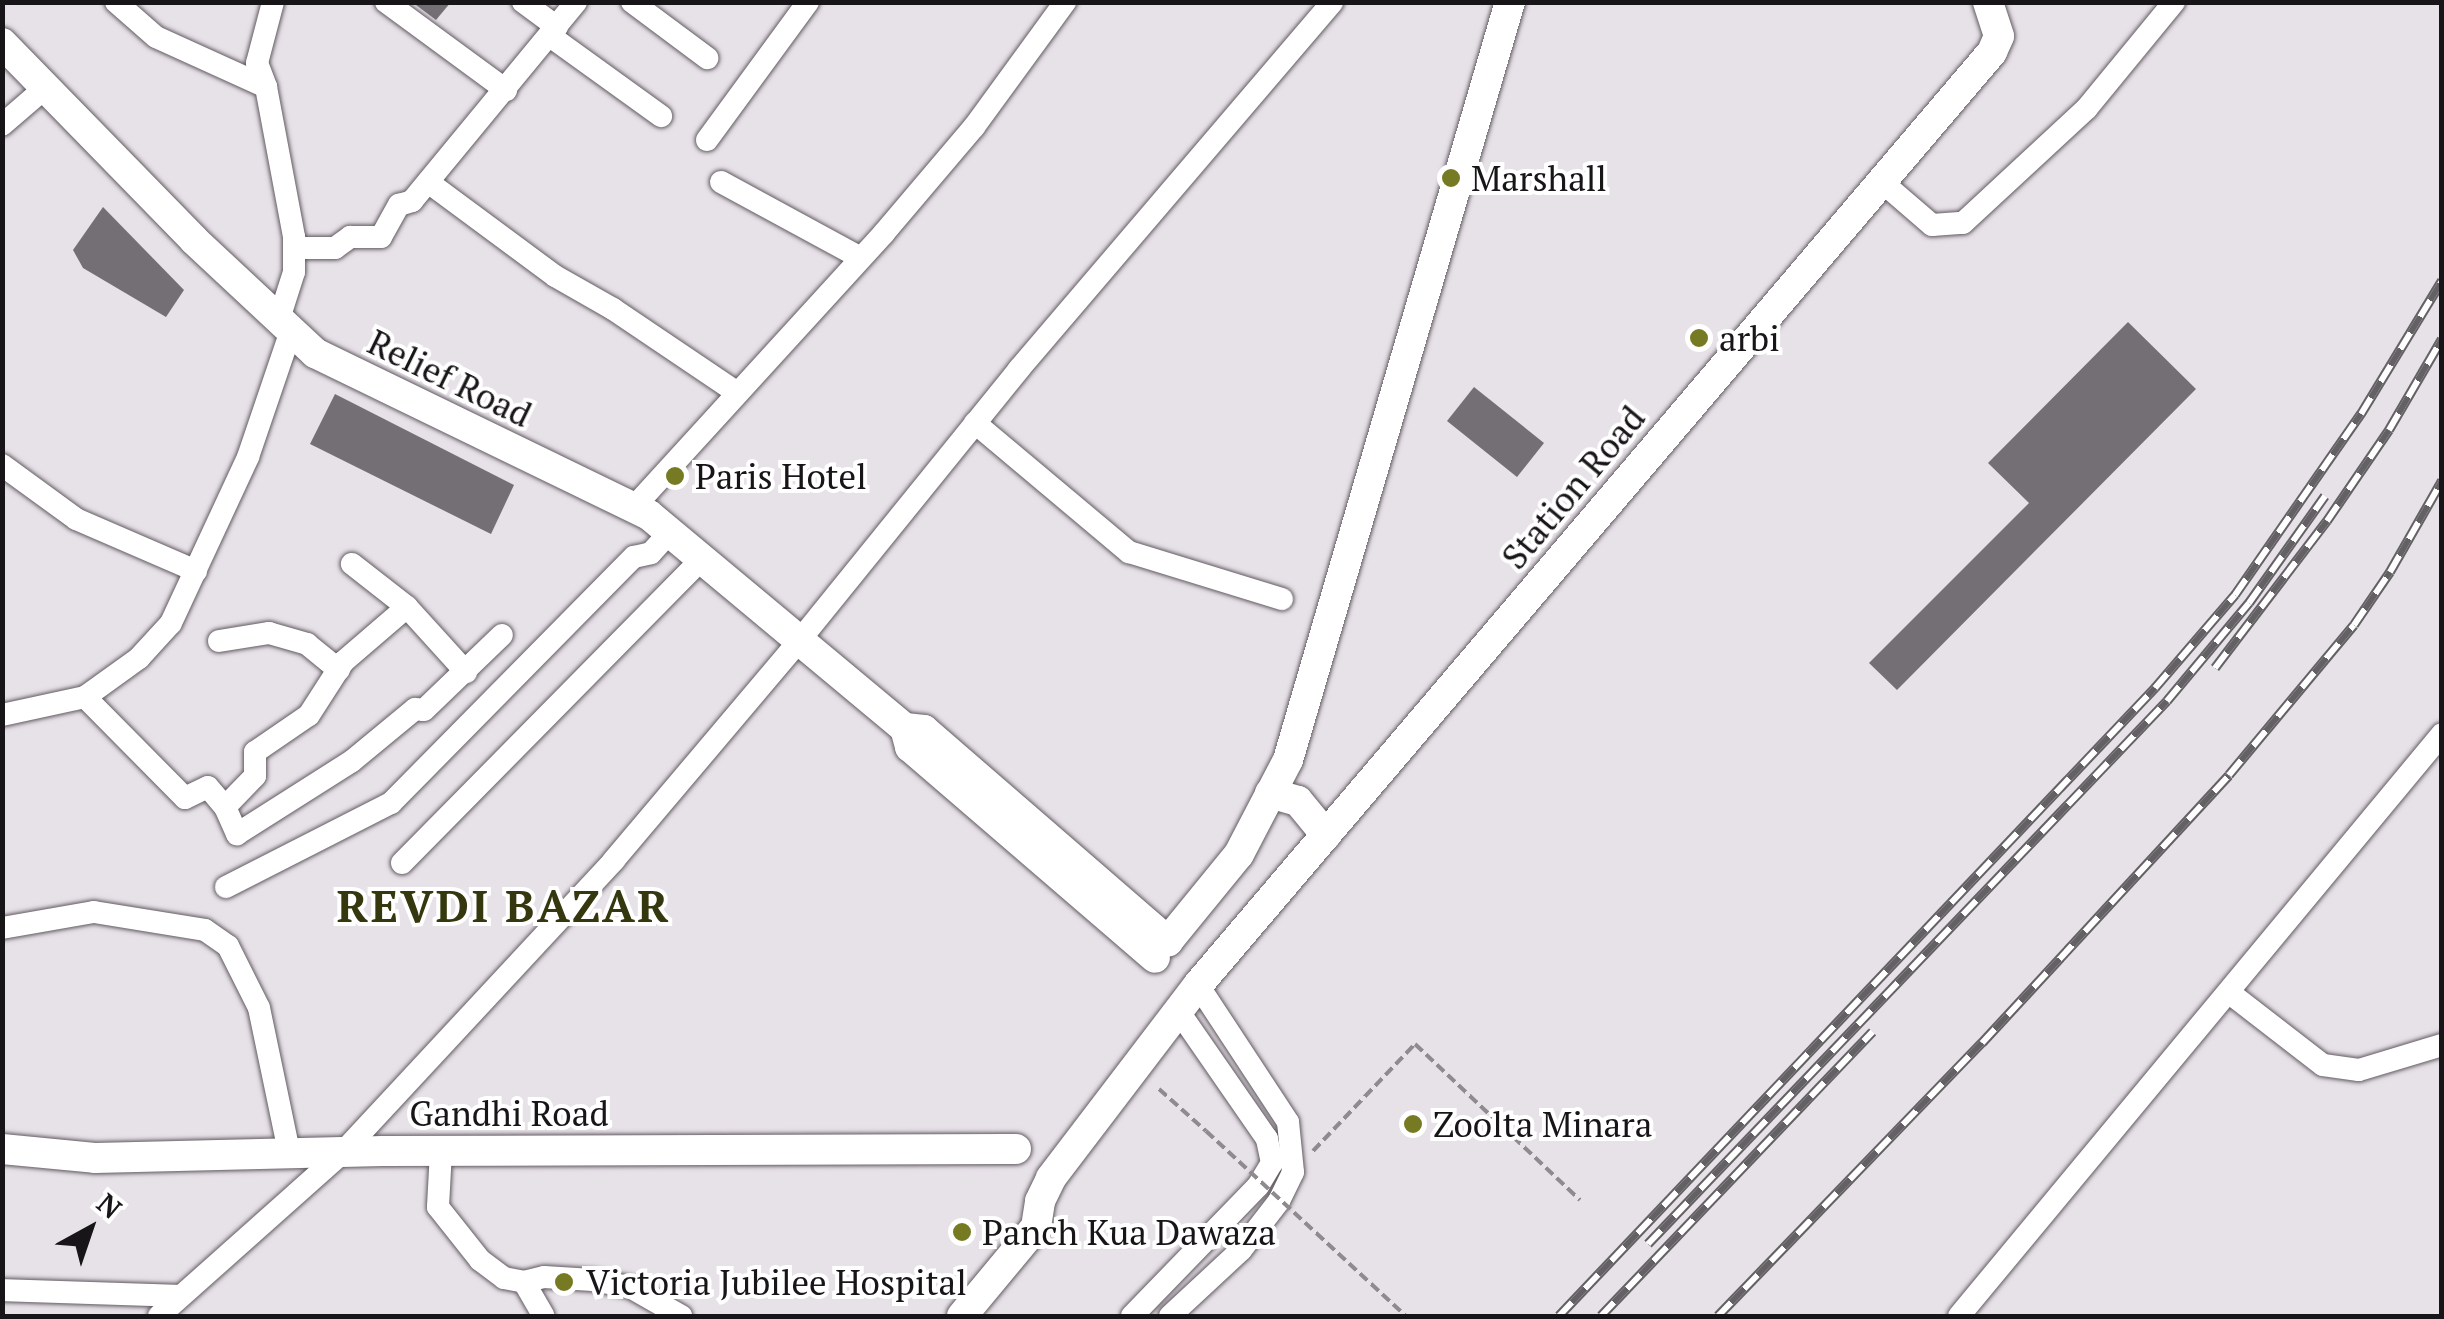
<!DOCTYPE html>
<style>
body{margin:0}
#map{position:relative;width:2444px;height:1319px;overflow:hidden;background:#e7e1e8;font-family:"PT Serif",serif}
div>[style]{position:absolute}
.building>*{inset:0;background:#746f75}
.path>*{height:4px;margin-top:-2px;transform-origin:0;background:repeating-linear-gradient(90deg,#8e8a8e 0 10px,transparent 0 15px)}
.roads{filter:drop-shadow(0 0 2px #615b61) drop-shadow(0 0 2px #615b61)}
.minor>*{height:22px;margin:-11px;padding:0 11px;transform-origin:11px;border-radius:11px;background:#fff}
.major>*{height:30px;margin:-15px;padding:0 15px;transform-origin:15px;border-radius:15px;background:#fff}
.rail>*{height:10px;margin-top:-5px;transform-origin:0;background:repeating-linear-gradient(90deg,#fff 0 19px,#646165 0 38px);box-sizing:border-box;border-block:2px solid #646165}
.path-bridge>*{height:4px;margin-top:-2px;transform-origin:0;background:repeating-linear-gradient(90deg,#8e8a8e 0 10px,transparent 0 15px)}
.dots>*{width:28px;height:28px;translate:-50% -50%;box-sizing:border-box;border:5px solid #fff;border-radius:50%}
span{translate:-50% -50%;white-space:nowrap;text-align:center;line-height:1.15;-webkit-text-stroke:8px #fff;paint-order:stroke}
.poi-label{font-size:35px;color:#171517}
.left{translate:0 -50%;text-align:left}
.street-label{font-size:35px;color:#171517}
.district-label{font-size:45px;color:#35370e;font-weight:700;letter-spacing:2.5px}
.frame{position:absolute;inset:0;border:5px solid #171517;pointer-events:none}
.north{position:absolute;left:40px;top:1179px;width:100px;height:100px;-webkit-text-stroke:8px #fff;paint-order:stroke;rotate:40deg;font-size:28px;font-weight:700;line-height:40px;text-align:center;color:#171517}
.north::after{content:'';display:block;margin:auto;width:35px;height:45px;background:#171517;clip-path:polygon(50% 0,100% 100%,50% 72%,0 100%)}
</style>
<div id="map">
<div class="building">
<i style="clip-path:polygon(412px 2px,451px 2px,436px 20px)"></i>
<i style="clip-path:polygon(103px 207px,184px 290px,166px 317px,83px 268px,73px 250px)"></i>
<i style="clip-path:polygon(2128px 322px,2196px 389px,1897px 690px,1869px 663px,2029px 503px,1988px 463px)"></i>
<i style="clip-path:polygon(1474px 387px,1544px 443px,1517px 477px,1447px 421px)"></i>
<i style="clip-path:polygon(335px 394px,514px 485px,491px 534px,310px 444px)"></i>
</div>
<div class="path">
<i style="left:1159px;top:1089px;width:63px;rotate:41.8deg"></i>
<i style="left:1313px;top:1151px;width:148px;rotate:-46.4deg"></i>
<i style="left:1415px;top:1044px;width:227px;rotate:43.4deg"></i>
</div>
<div class="roads">
<div class="minor">
<i style="left:116px;top:2px;width:53px;rotate:41.2deg"></i>
<i style="left:156px;top:37px;width:121px;rotate:24.4deg"></i>
<i style="left:273px;top:2px;width:63px;rotate:104.7deg"></i>
<i style="left:257px;top:63px;width:26px;rotate:69deg"></i>
<i style="left:266px;top:87px;width:153px;rotate:79.4deg"></i>
<i style="left:294px;top:237px;width:35px;rotate:90deg"></i>
<i style="left:294px;top:272px;width:49px;rotate:107.7deg"></i>
<i style="left:386px;top:2px;width:149px;rotate:36.3deg"></i>
<i style="left:523px;top:2px;width:42px;rotate:36.3deg"></i>
<i style="left:632px;top:2px;width:94px;rotate:36.7deg"></i>
<i style="left:550px;top:36px;width:137px;rotate:35.8deg"></i>
<i style="left:2px;top:125px;width:58px;rotate:-40.8deg"></i>
<i style="left:707px;top:140px;width:171px;rotate:-53.8deg"></i>
<i style="left:428px;top:182px;width:158px;rotate:36.5deg"></i>
<i style="left:555px;top:276px;width:67px;rotate:29.6deg"></i>
<i style="left:613px;top:309px;width:148px;rotate:34deg"></i>
<i style="left:721px;top:182px;width:159px;rotate:28.5deg"></i>
<i style="left:1882px;top:182px;width:66px;rotate:40.7deg"></i>
<i style="left:1932px;top:225px;width:31px;rotate:-4deg"></i>
<i style="left:1963px;top:223px;width:169px;rotate:-42.8deg"></i>
<i style="left:2087px;top:108px;width:137px;rotate:-50.6deg"></i>
<i style="left:294px;top:248px;width:41px"></i>
<i style="left:335px;top:248px;width:19px;rotate:-36deg"></i>
<i style="left:350px;top:237px;width:31px"></i>
<i style="left:381px;top:237px;width:37px;rotate:-61deg"></i>
<i style="left:399px;top:205px;width:14px;rotate:-17deg"></i>
<i style="left:412px;top:201px;width:258px;rotate:-50.5deg"></i>
<i style="left:975px;top:423px;width:201px;rotate:40deg"></i>
<i style="left:1129px;top:552px;width:160px;rotate:17.1deg"></i>
<i style="left:2px;top:465px;width:92px;rotate:36.1deg"></i>
<i style="left:76px;top:519px;width:131px;rotate:23.4deg"></i>
<i style="left:634px;top:507px;width:371px;rotate:-47.6deg"></i>
<i style="left:884px;top:233px;width:139px;rotate:-49.7deg"></i>
<i style="left:974px;top:127px;width:155px;rotate:-53.9deg"></i>
<i style="left:407px;top:607px;width:88px;rotate:47.8deg"></i>
<i style="left:219px;top:641px;width:51px;rotate:-9.1deg"></i>
<i style="left:269px;top:633px;width:40px;rotate:16deg"></i>
<i style="left:307px;top:644px;width:41px;rotate:39.1deg"></i>
<i style="left:85px;top:697px;width:142px;rotate:45.3deg"></i>
<i style="left:185px;top:798px;width:25px;rotate:-26deg"></i>
<i style="left:208px;top:787px;width:26px;rotate:50deg"></i>
<i style="left:225px;top:807px;width:30px;rotate:66deg"></i>
<i style="left:237px;top:834px;width:136px;rotate:-32.4deg"></i>
<i style="left:352px;top:761px;width:82px;rotate:-39.5deg"></i>
<i style="left:415px;top:709px;width:9px;rotate:6deg"></i>
<i style="left:424px;top:710px;width:108px;rotate:-43.9deg"></i>
<i style="left:2px;top:715px;width:85px;rotate:-12.2deg"></i>
<i style="left:85px;top:697px;width:67px;rotate:-35.8deg"></i>
<i style="left:139px;top:658px;width:47px;rotate:-47.6deg"></i>
<i style="left:171px;top:623px;width:183px;rotate:-65.1deg"></i>
<i style="left:248px;top:457px;width:133px;rotate:-71.2deg"></i>
<i style="left:225px;top:807px;width:43px;rotate:-45.9deg"></i>
<i style="left:255px;top:776px;width:24px;rotate:-90deg"></i>
<i style="left:255px;top:752px;width:65px;rotate:-34.4deg"></i>
<i style="left:309px;top:715px;width:63px;rotate:-57.3deg"></i>
<i style="left:343px;top:662px;width:84px;rotate:-40.7deg"></i>
<i style="left:407px;top:607px;width:70px;rotate:-142deg"></i>
<i style="left:402px;top:863px;width:427px;rotate:-45.4deg"></i>
<i style="left:226px;top:887px;width:185px;rotate:-27deg"></i>
<i style="left:391px;top:803px;width:346px;rotate:-45.4deg"></i>
<i style="left:634px;top:557px;width:17px;rotate:-13deg"></i>
<i style="left:651px;top:553px;width:28px;rotate:-48deg"></i>
<i style="left:2px;top:928px;width:93px;rotate:-9.9deg"></i>
<i style="left:94px;top:912px;width:112px;rotate:9.2deg"></i>
<i style="left:205px;top:930px;width:28px;rotate:35deg"></i>
<i style="left:228px;top:946px;width:69px;rotate:63.4deg"></i>
<i style="left:259px;top:1008px;width:147px;rotate:78.2deg"></i>
<i style="left:2231px;top:994px;width:116px;rotate:37.7deg"></i>
<i style="left:2323px;top:1065px;width:36px;rotate:8deg"></i>
<i style="left:2359px;top:1070px;width:87px;rotate:-16.8deg"></i>
<i style="left:441px;top:1151px;width:56px;rotate:93.1deg"></i>
<i style="left:438px;top:1207px;width:68px;rotate:51.6deg"></i>
<i style="left:480px;top:1260px;width:30px;rotate:37deg"></i>
<i style="left:504px;top:1278px;width:20px;rotate:11deg"></i>
<i style="left:524px;top:1282px;width:21px;rotate:-14deg"></i>
<i style="left:544px;top:1277px;width:49px;rotate:3.5deg"></i>
<i style="left:593px;top:1280px;width:38px;rotate:11deg"></i>
<i style="left:630px;top:1287px;width:59px;rotate:29.6deg"></i>
<i style="left:524px;top:1282px;width:39px;rotate:60deg"></i>
<i style="left:2px;top:1290px;width:177px;rotate:1.9deg"></i>
<i style="left:159px;top:1316px;width:248px;rotate:-41.7deg"></i>
<i style="left:344px;top:1151px;width:397px;rotate:-47.1deg"></i>
<i style="left:614px;top:860px;width:287px;rotate:-49.8deg"></i>
<i style="left:799px;top:641px;width:350px;rotate:-51deg"></i>
<i style="left:1019px;top:369px;width:482px;rotate:-49.5deg"></i>
<i style="left:1132px;top:1316px;width:181px;rotate:-45.9deg"></i>
<i style="left:1258px;top:1186px;width:27px;rotate:-59deg"></i>
<i style="left:1272px;top:1163px;width:25px;rotate:-102deg"></i>
<i style="left:1267px;top:1139px;width:155px;rotate:-124.7deg"></i>
<i style="left:1170px;top:1316px;width:97px;rotate:-42.9deg"></i>
<i style="left:1241px;top:1250px;width:62px;rotate:-52.2deg"></i>
<i style="left:1279px;top:1201px;width:32px;rotate:-64deg"></i>
<i style="left:1293px;top:1172px;width:50px;rotate:-95.7deg"></i>
<i style="left:1288px;top:1122px;width:164px;rotate:-123.3deg"></i>
<i style="left:1959px;top:1316px;width:756px;rotate:-50.31deg"></i>
</div>
<div class="major">
<i style="left:2px;top:43px;width:275px;rotate:45.7deg"></i>
<i style="left:194px;top:240px;width:166px;rotate:43deg"></i>
<i style="left:315px;top:353px;width:371px;rotate:25.9deg"></i>
<i style="left:649px;top:515px;width:333px;rotate:39.8deg"></i>
<i style="left:905px;top:728px;width:19px;rotate:6deg"></i>
<i style="left:924px;top:730px;width:323px;rotate:40.9deg"></i>
<i style="left:1168px;top:941px;width:112px;rotate:-50.8deg"></i>
<i style="left:1239px;top:854px;width:106px;rotate:-62.5deg"></i>
<i style="left:1288px;top:760px;width:790px;rotate:-73.68deg"></i>
<i style="left:905px;top:728px;width:20px;rotate:75deg"></i>
<i style="left:910px;top:747px;width:323px;rotate:40.7deg"></i>
<i style="left:1270px;top:793px;width:29px;rotate:16deg"></i>
<i style="left:1298px;top:801px;width:44px;rotate:50.5deg"></i>
<i style="left:2px;top:1149px;width:93px;rotate:5.5deg"></i>
<i style="left:95px;top:1158px;width:288px;rotate:-1.4deg"></i>
<i style="left:383px;top:1151px;width:633px;rotate:-0.18deg"></i>
<i style="left:962px;top:1316px;width:116px;rotate:-50.3deg"></i>
<i style="left:1036px;top:1227px;width:26px;rotate:-81deg"></i>
<i style="left:1040px;top:1201px;width:25px;rotate:-64deg"></i>
<i style="left:1051px;top:1178px;width:243px;rotate:-52.7deg"></i>
<i style="left:1198px;top:985px;width:1225px;rotate:-49.6deg"></i>
<i style="left:1992px;top:52px;width:17px;rotate:-66deg"></i>
<i style="left:1999px;top:36px;width:36px;rotate:-108deg"></i>
</div>
</div>
<div class="rail">
<i style="left:2215px;top:668px;width:185px;rotate:-52.7deg"></i>
<i style="left:2327px;top:521px;width:110px;rotate:-55.7deg"></i>
<i style="left:2389px;top:430px;width:105px;rotate:-59.8deg"></i>
<i style="left:1648px;top:1244px;width:751px;rotate:-46.29deg"></i>
<i style="left:2167px;top:701px;width:128px;rotate:-50.1deg"></i>
<i style="left:2249px;top:603px;width:131px;rotate:-54.6deg"></i>
<i style="left:1559px;top:1316px;width:866px;rotate:-46.5deg"></i>
<i style="left:2155px;top:688px;width:123px;rotate:-49.3deg"></i>
<i style="left:2235px;top:595px;width:221px;rotate:-55.2deg"></i>
<i style="left:2361px;top:414px;width:156px;rotate:-58.7deg"></i>
<i style="left:1601px;top:1316px;width:393px;rotate:-46.3deg"></i>
<i style="left:1718px;top:1316px;width:380px;rotate:-46deg"></i>
<i style="left:1982px;top:1043px;width:364px;rotate:-47.3deg"></i>
<i style="left:2229px;top:775px;width:195px;rotate:-50.2deg"></i>
<i style="left:2354px;top:625px;width:64px;rotate:-55.8deg"></i>
<i style="left:2390px;top:572px;width:105px;rotate:-60.3deg"></i>
</div>
<div class="path-bridge">
<i style="left:1206px;top:1131px;width:272px;rotate:42.8deg"></i>
</div>
<div class="dots">
<i style="left:1451px;top:178px;background:#767a23"></i>
<i style="left:1699px;top:338px;background:#767a23"></i>
<i style="left:675px;top:476px;background:#767a23"></i>
<i style="left:1413px;top:1124px;background:#767a23"></i>
<i style="left:962px;top:1232px;background:#767a23"></i>
<i style="left:564px;top:1282px;background:#767a23"></i>
</div>
<div class="poi-label">
<span class="left" style="left:1471px;top:178px">Marshall</span>
<span class="left" style="left:1719px;top:338px">arbi</span>
<span class="left" style="left:695px;top:476px">Paris Hotel</span>
<span class="left" style="left:1433px;top:1124px">Zoolta Minara</span>
<span class="left" style="left:982px;top:1232px">Panch Kua Dawaza</span>
<span class="left" style="left:586px;top:1282px">Victoria Jubilee Hospital</span>
</div>
<div class="street-label">
<span style="left:450px;top:378px;rotate:26deg">Relief Road</span>
<span style="left:1573px;top:487px;rotate:-50deg">Station Road</span>
<span style="left:509px;top:1113px">Gandhi Road</span>
</div>
<div class="district-label">
<span style="left:504px;top:906px">REVDI BAZAR</span>
</div>
<div class="frame"></div>
<div class="north">N</div>
</div>
